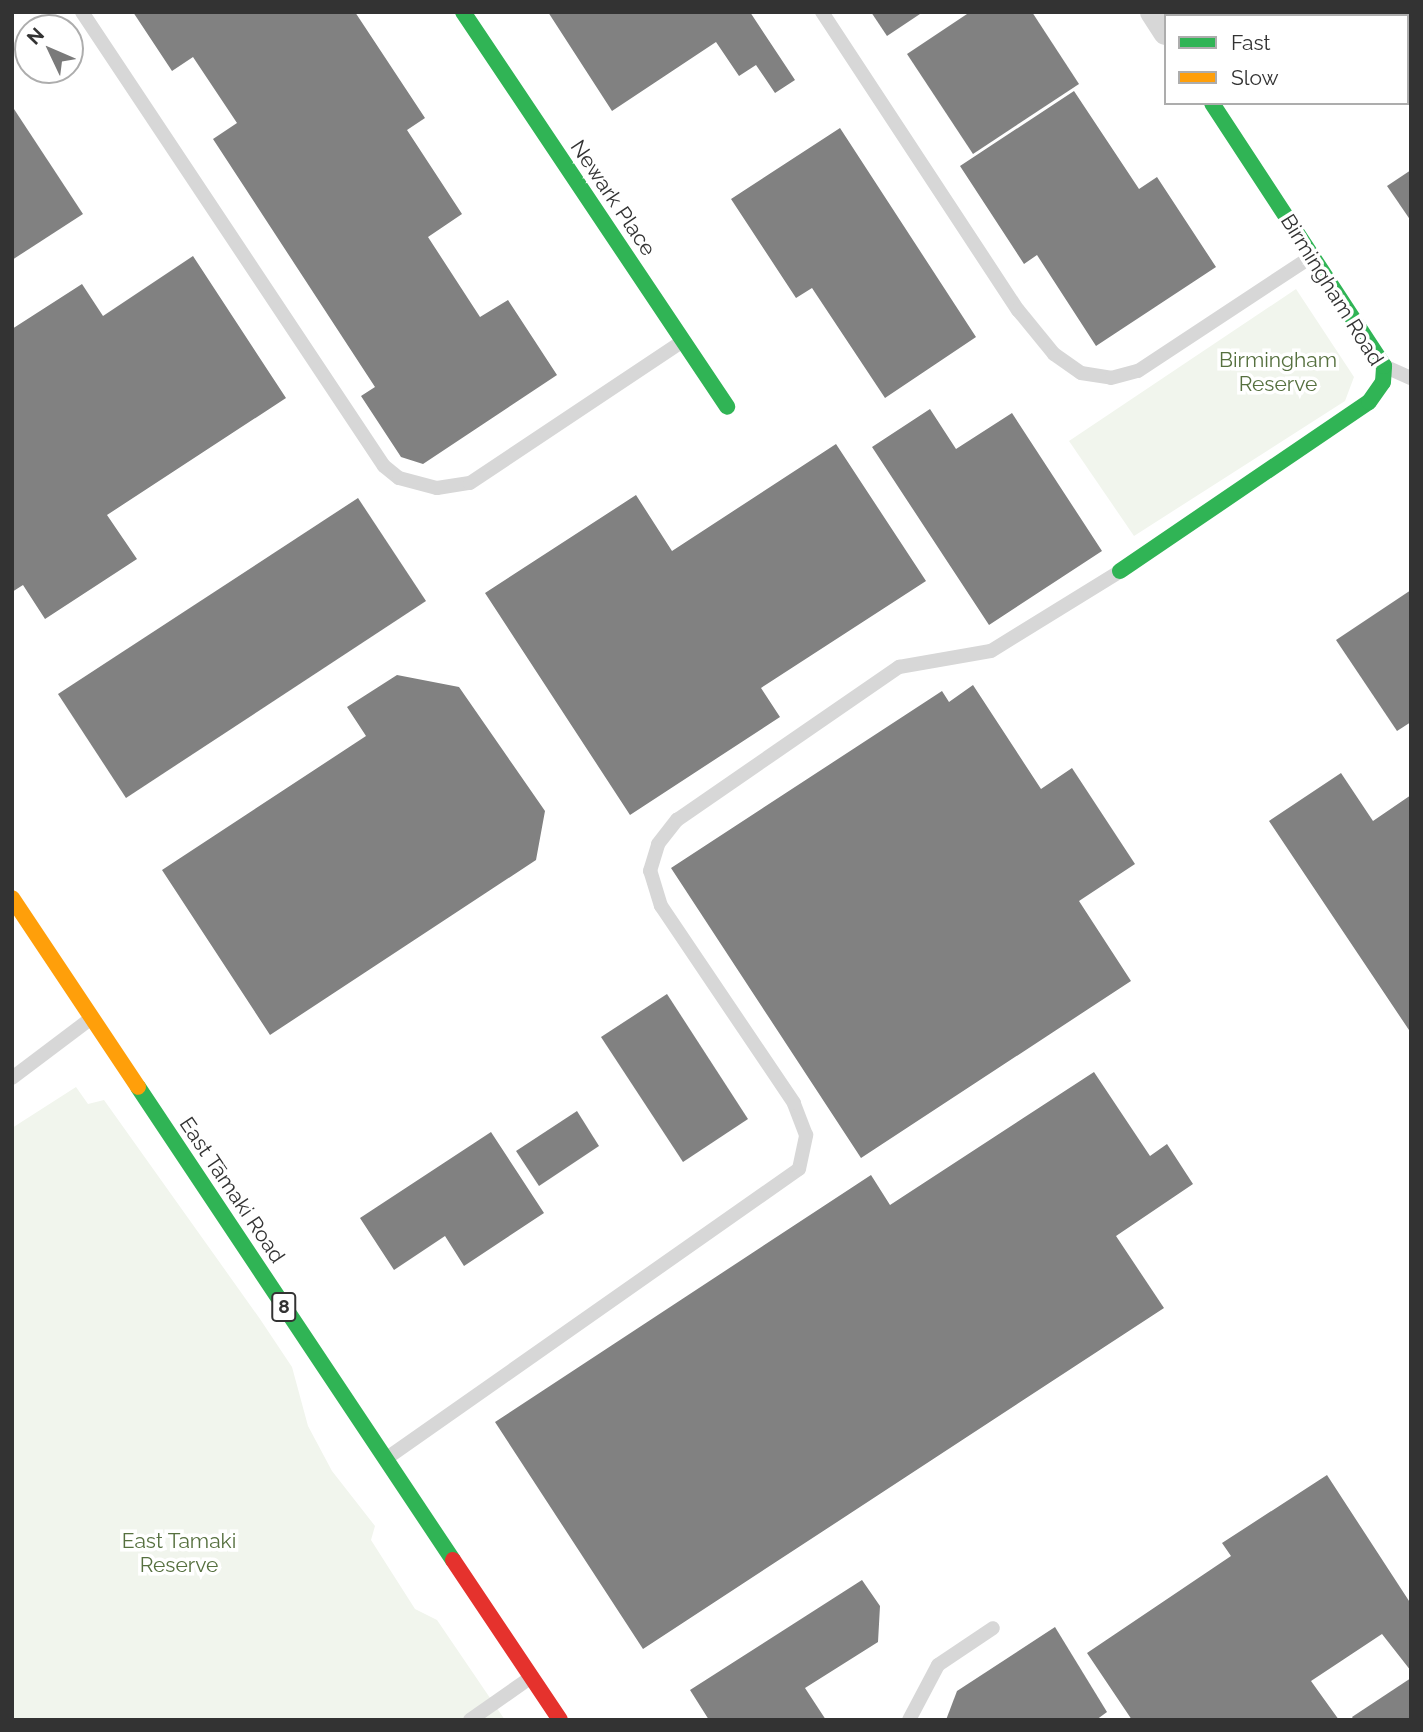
<!DOCTYPE html>
<meta charset="utf-8">
<style>
body{margin:0}
#map{position:relative;width:1423px;height:1732px;overflow:hidden;background:#fff;font-family:Raleway,sans-serif}
div>[style]{position:absolute}
.green>*{inset:0;background:#f1f5ed}
.building>*{inset:0;background:#818181}
.lane>*{height:14px;margin:-7px;padding:0 7px;transform-origin:7px;border-radius:7px;background:#d7d7d7}
.street>*{height:26px;margin:-13px;padding:0 13px;transform-origin:13px;border-radius:13px;background:#d7d7d7}
.fast>*{height:16px;margin:-8px;padding:0 8px;transform-origin:8px;border-radius:8px;background:#30b455}
.slow>*{height:16px;margin:-8px;padding:0 8px;transform-origin:8px;border-radius:8px;background:#ff9f0a}
.jam>*{height:16px;margin:-8px;padding:0 8px;transform-origin:8px;border-radius:8px;background:#e5322d}
span{translate:-50% -50%;white-space:nowrap;text-align:center;line-height:1.15;-webkit-text-stroke:7px #fff;paint-order:stroke}
.shield-label span{padding:2px 5px;background:#fff;border:2px solid;border-radius:5px;-webkit-text-stroke-width:0}
.shield-label{font-size:19px;color:#333;font-weight:700}
.street-label{font-size:21px;color:#333}
.park-label{font-size:21px;color:#56703f}
.frame{position:absolute;inset:0;border:14px solid #333;pointer-events:none}
.legend{position:absolute;left:1164px;top:14px;width:245px;height:91px;box-sizing:border-box;background:#fff;border:2px solid #adadad;margin:0;padding:9px 12px;list-style:none;font-size:21px;color:#333}
.legend li{display:flex;align-items:center;gap:14px;height:35px}
.legend b{width:35px;border:2px solid #adadad}
.north{position:absolute;left:14px;top:14px;width:70px;height:70px;box-sizing:border-box;background:#fff;border:2px solid #adadad;border-radius:50%;rotate:314deg;font-size:19px;font-weight:700;line-height:28px;text-align:center;color:#333}
.north::after{content:'';display:block;margin:auto;width:24px;height:32px;background:#7a7a7a;clip-path:polygon(50% 0,100% 100%,50% 72%,0 100%)}
</style>
<div id="map">
<div class="green">
<i style="clip-path:polygon(1296px 289px,1354px 377px,1345px 401px,1134px 536px,1069px 441px)"></i>
<i style="clip-path:polygon(76px 1087px,88px 1104px,104px 1100px,260px 1319px,292px 1367px,308px 1426px,332px 1471px,375px 1526px,371px 1540px,415px 1609px,437px 1620px,505px 1720px,12px 1720px,12px 1128px)"></i>
</div>
<div class="building">
<i style="clip-path:polygon(133px 12px,355px 12px,425px 118px,407px 130px,462px 214px,428px 237px,480px 317px,508px 300px,557px 375px,423px 464px,401px 457px,361px 396px,375px 387px,213px 139px,237px 123px,193px 57px,172px 71px)"></i>
<i style="clip-path:polygon(548px 12px,750px 12px,795px 80px,775px 93px,756px 65px,739px 76px,716px 42px,612px 111px)"></i>
<i style="clip-path:polygon(871px 12px,923px 12px,887px 36px)"></i>
<i style="clip-path:polygon(970px 12px,1032px 12px,1079px 84px,973px 154px,907px 54px)"></i>
<i style="clip-path:polygon(1411px 24px,1411px 75px,1407px 70px)"></i>
<i style="clip-path:polygon(1074px 91px,1139px 189px,1157px 177px,1216px 267px,1096px 346px,1037px 255px,1024px 264px,960px 166px)"></i>
<i style="clip-path:polygon(12px 106px,83px 214px,12px 260px)"></i>
<i style="clip-path:polygon(840px 128px,976px 337px,885px 398px,812px 288px,796px 298px,731px 199px)"></i>
<i style="clip-path:polygon(1411px 170px,1411px 221px,1387px 186px)"></i>
<i style="clip-path:polygon(193px 256px,286px 398px,107px 515px,137px 559px,45px 619px,23px 585px,12px 592px,12px 329px,82px 284px,103px 316px)"></i>
<i style="clip-path:polygon(930px 409px,956px 449px,1012px 413px,1102px 551px,989px 625px,872px 447px)"></i>
<i style="clip-path:polygon(836px 444px,926px 581px,761px 688px,780px 717px,630px 815px,485px 593px,636px 495px,672px 551px)"></i>
<i style="clip-path:polygon(358px 498px,426px 601px,126px 798px,58px 694px)"></i>
<i style="clip-path:polygon(1411px 590px,1411px 722px,1397px 731px,1336px 640px)"></i>
<i style="clip-path:polygon(397px 675px,459px 687px,545px 811px,536px 860px,270px 1035px,162px 870px,366px 736px,347px 707px)"></i>
<i style="clip-path:polygon(973px 685px,1041px 789px,1072px 768px,1135px 864px,1079px 901px,1131px 981px,861px 1158px,671px 868px,942px 691px,949px 702px)"></i>
<i style="clip-path:polygon(1341px 773px,1373px 821px,1411px 795px,1411px 1033px,1269px 821px)"></i>
<i style="clip-path:polygon(667px 994px,748px 1119px,683px 1162px,601px 1037px)"></i>
<i style="clip-path:polygon(1094px 1072px,1150px 1156px,1167px 1144px,1193px 1184px,1116px 1236px,1164px 1308px,643px 1649px,495px 1422px,871px 1175px,890px 1205px)"></i>
<i style="clip-path:polygon(577px 1111px,599px 1146px,539px 1186px,516px 1151px)"></i>
<i style="clip-path:polygon(491px 1132px,544px 1213px,464px 1266px,445px 1236px,394px 1270px,360px 1218px)"></i>
<i style="clip-path:polygon(1327px 1475px,1411px 1604px,1411px 1671px,1382px 1634px,1311px 1681px,1339px 1720px,1132px 1720px,1087px 1653px,1231px 1556px,1222px 1543px)"></i>
<i style="clip-path:polygon(862px 1580px,880px 1606px,878px 1642px,805px 1688px,826px 1720px,709px 1720px,690px 1690px)"></i>
<i style="clip-path:polygon(1055px 1627px,1107px 1712px,1096px 1720px,946px 1720px,957px 1691px)"></i>
<i style="clip-path:polygon(1411px 1678px,1411px 1720px,1354px 1720px,1352px 1717px)"></i>
</div>
<div class="lane">
<i style="left:82px;top:12px;width:545px;rotate:56.37deg"></i>
<i style="left:384px;top:466px;width:19px;rotate:39deg"></i>
<i style="left:399px;top:478px;width:39px;rotate:15deg"></i>
<i style="left:437px;top:488px;width:33px;rotate:-9deg"></i>
<i style="left:470px;top:483px;width:256px;rotate:-33.7deg"></i>
<i style="left:822px;top:12px;width:357px;rotate:56.7deg"></i>
<i style="left:1018px;top:310px;width:57px;rotate:50.7deg"></i>
<i style="left:1054px;top:354px;width:33px;rotate:35deg"></i>
<i style="left:1081px;top:373px;width:30px;rotate:9deg"></i>
<i style="left:1111px;top:378px;width:28px;rotate:-15deg"></i>
<i style="left:1138px;top:371px;width:207px;rotate:-33.4deg"></i>
<i style="left:1386px;top:367px;width:27px;rotate:24deg"></i>
<i style="left:12px;top:1078px;width:96px;rotate:-37deg"></i>
<i style="left:387px;top:1458px;width:503px;rotate:-35.05deg"></i>
<i style="left:799px;top:1169px;width:35px;rotate:-78deg"></i>
<i style="left:806px;top:1135px;width:34px;rotate:-111deg"></i>
<i style="left:794px;top:1103px;width:238px;rotate:-124deg"></i>
<i style="left:661px;top:906px;width:37px;rotate:-107deg"></i>
<i style="left:650px;top:871px;width:28px;rotate:-73deg"></i>
<i style="left:658px;top:844px;width:31px;rotate:-52deg"></i>
<i style="left:677px;top:820px;width:270px;rotate:-34.6deg"></i>
<i style="left:899px;top:667px;width:93px;rotate:-9.9deg"></i>
<i style="left:991px;top:651px;width:150px;rotate:-31.7deg"></i>
<i style="left:470px;top:1720px;width:73px;rotate:-35deg"></i>
<i style="left:909px;top:1720px;width:62px;rotate:-62.2deg"></i>
<i style="left:938px;top:1665px;width:66px;rotate:-33.9deg"></i>
</div>
<div class="street">
<i style="left:1153px;top:12px;width:24px;rotate:57deg"></i>
</div>
<div class="fast">
<i style="left:463px;top:12px;width:475px;rotate:56.2deg"></i>
<i style="left:1120px;top:571px;width:301px;rotate:-34.2deg"></i>
<i style="left:1369px;top:402px;width:24px;rotate:-55deg"></i>
<i style="left:1383px;top:382px;width:16px;rotate:-86deg"></i>
<i style="left:1384px;top:366px;width:314px;rotate:-123.2deg"></i>
<i style="left:138px;top:1087px;width:568px;rotate:56.34deg"></i>
</div>
<div class="slow">
<i style="left:12px;top:898px;width:227px;rotate:56.3deg"></i>
</div>
<div class="jam">
<i style="left:453px;top:1560px;width:192px;rotate:56.2deg"></i>
</div>
<div class="shield-label">
<span style="left:284px;top:1307px">8</span>
</div>
<div class="street-label">
<span style="left:613px;top:198px;rotate:56deg">Newark Place</span>
<span style="left:1332px;top:290px;rotate:58deg">Birmingham Road</span>
<span style="left:232px;top:1190px;rotate:56deg">East Tāmaki Road</span>
</div>
<div class="park-label">
<span style="left:1278px;top:372px">Birmingham<br>Reserve</span>
<span style="left:179px;top:1553px">East Tamaki<br>Reserve</span>
</div>
<div class="frame"></div>
<ul class="legend">
<li><b style="height:9px;background:#30b455"></b>Fast</li>
<li><b style="height:9px;background:#ff9f0a"></b>Slow</li>
</ul>
<div class="north">N</div>
</div>
